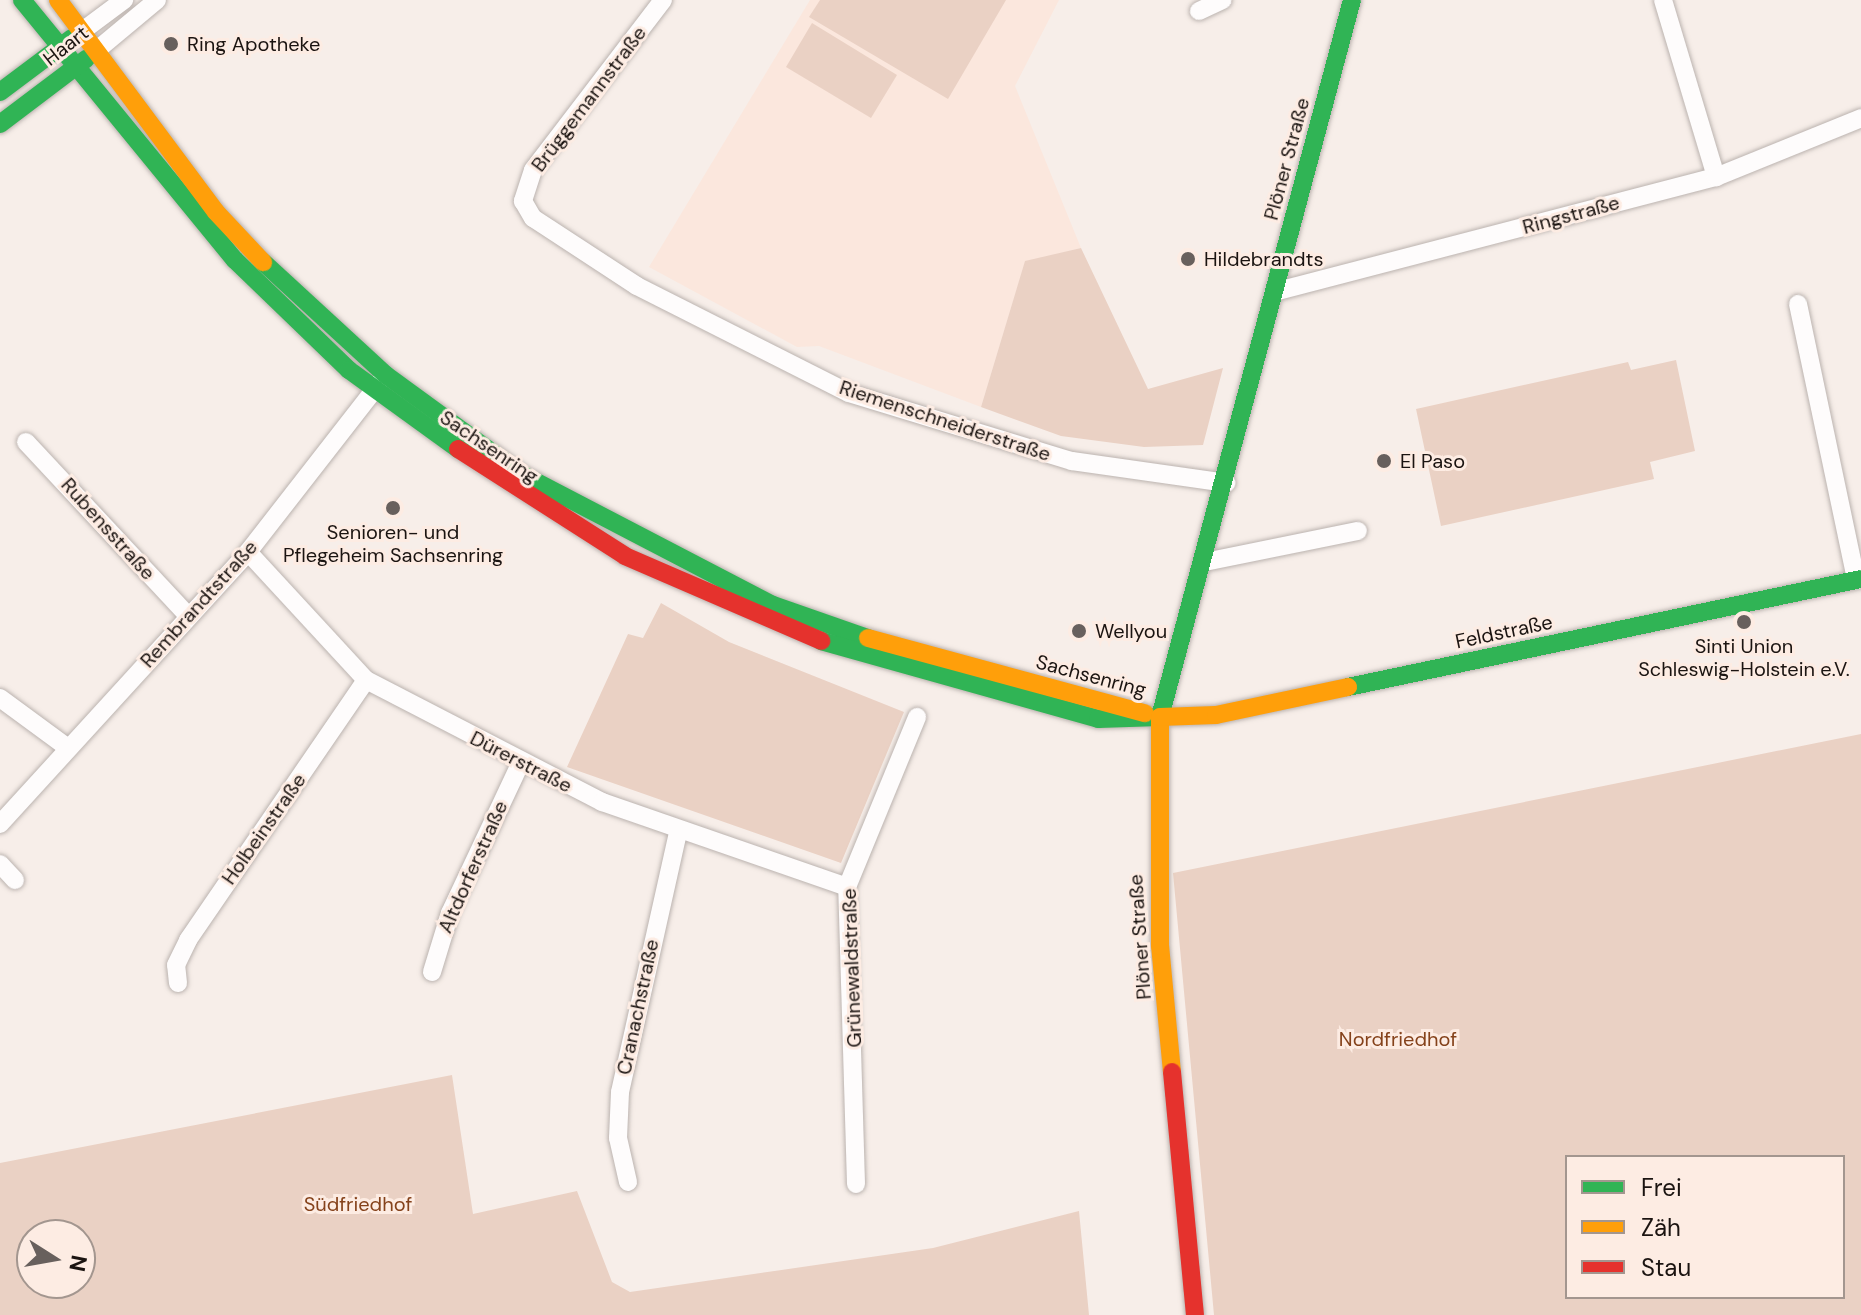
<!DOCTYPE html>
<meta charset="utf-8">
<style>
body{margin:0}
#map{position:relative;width:1861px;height:1315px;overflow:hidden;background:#f7eee9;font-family:"DM Sans",sans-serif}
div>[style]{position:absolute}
.built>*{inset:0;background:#fbe7dd}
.green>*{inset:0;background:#ead1c4}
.roads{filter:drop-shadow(0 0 2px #bbb3af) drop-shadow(0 0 2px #bbb3af)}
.street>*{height:18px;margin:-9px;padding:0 9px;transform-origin:9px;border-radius:9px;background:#fefcfc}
.fast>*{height:18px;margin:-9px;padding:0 9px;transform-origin:9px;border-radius:9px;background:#30b455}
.slow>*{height:18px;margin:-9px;padding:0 9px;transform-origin:9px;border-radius:9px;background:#ff9f0a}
.jam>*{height:18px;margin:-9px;padding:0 9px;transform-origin:9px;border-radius:9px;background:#e5322d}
.dots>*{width:22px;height:22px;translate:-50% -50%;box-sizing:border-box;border:4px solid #fdece3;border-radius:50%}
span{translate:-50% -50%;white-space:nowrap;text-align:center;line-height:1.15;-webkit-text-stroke:6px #fdece3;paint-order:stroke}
.poi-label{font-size:20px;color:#1b1411}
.left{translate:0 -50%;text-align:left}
.street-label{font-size:20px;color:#1b1411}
.park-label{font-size:20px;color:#85421b}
.legend{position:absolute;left:1565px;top:1155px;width:280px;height:144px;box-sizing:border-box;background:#fdece3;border:2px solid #a3968f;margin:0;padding:10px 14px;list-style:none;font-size:24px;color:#1b1411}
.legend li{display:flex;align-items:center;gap:16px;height:40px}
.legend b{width:40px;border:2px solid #a3968f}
.north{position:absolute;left:16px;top:1219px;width:80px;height:80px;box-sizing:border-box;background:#fdece3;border:2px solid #a3968f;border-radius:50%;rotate:101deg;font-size:22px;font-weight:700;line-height:32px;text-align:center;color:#1b1411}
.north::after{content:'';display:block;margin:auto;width:28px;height:36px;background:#68605d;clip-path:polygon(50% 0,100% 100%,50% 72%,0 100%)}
</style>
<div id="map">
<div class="built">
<i style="clip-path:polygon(810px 0,1059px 0,1015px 86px,1081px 248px,1025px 262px,981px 407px,819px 346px,797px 347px,649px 267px)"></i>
</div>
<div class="green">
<i style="clip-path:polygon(820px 0,1006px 0,948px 99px,809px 17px)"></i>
<i style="clip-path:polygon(812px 23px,897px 75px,871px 118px,786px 67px)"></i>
<i style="clip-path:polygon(1081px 248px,1148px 389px,1223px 368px,1203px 445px,1144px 447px,1061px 436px,981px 407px,1025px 261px)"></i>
<i style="clip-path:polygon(1676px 360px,1695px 451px,1650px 462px,1654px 479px,1441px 526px,1416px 409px,1628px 362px,1631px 370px)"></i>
<i style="clip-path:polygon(661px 603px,729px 642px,904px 712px,841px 863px,567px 767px,628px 634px,643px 638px)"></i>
<i style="clip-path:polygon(evenodd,1861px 734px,1861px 1315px,1214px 1315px,1173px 873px,1861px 734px,1567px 1157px,1843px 1157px,1843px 1297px,1567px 1297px,1567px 1157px)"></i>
<i style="clip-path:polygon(evenodd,452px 1075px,473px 1214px,577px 1191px,612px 1282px,630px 1292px,933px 1248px,1079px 1211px,1089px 1315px,0 1315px,0 1163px,452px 1075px,32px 1235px,80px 1235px,80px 1283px,32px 1283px,32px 1235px)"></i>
</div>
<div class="roads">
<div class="street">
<i style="left:663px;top:0;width:214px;rotate:127.4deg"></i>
<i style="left:533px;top:170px;width:33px;rotate:108deg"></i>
<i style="left:523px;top:201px;width:20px;rotate:60deg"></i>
<i style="left:533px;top:218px;width:124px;rotate:33.2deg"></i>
<i style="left:637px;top:286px;width:237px;rotate:26.8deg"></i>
<i style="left:849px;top:393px;width:233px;rotate:17deg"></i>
<i style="left:1072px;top:461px;width:156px;rotate:8.1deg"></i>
<i style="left:1663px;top:0;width:185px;rotate:73.3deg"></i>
<i style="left:1199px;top:11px;width:26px;rotate:-25deg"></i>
<i style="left:81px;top:32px;width:54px;rotate:-36.7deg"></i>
<i style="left:97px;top:50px;width:78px;rotate:-39.8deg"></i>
<i style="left:1274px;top:292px;width:457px;rotate:-14.6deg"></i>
<i style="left:1716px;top:177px;width:157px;rotate:-22.1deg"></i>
<i style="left:1798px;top:304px;width:282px;rotate:78.1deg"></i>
<i style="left:26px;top:442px;width:238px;rotate:47deg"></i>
<i style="left:248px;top:552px;width:174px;rotate:47.3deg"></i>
<i style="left:366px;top:680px;width:266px;rotate:27.3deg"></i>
<i style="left:602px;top:802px;width:259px;rotate:19.1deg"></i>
<i style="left:1205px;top:562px;width:156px;rotate:-11.5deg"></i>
<i style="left:0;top:698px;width:84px;rotate:36.3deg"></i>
<i style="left:0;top:824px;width:368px;rotate:-47.6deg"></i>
<i style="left:248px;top:552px;width:218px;rotate:-52.1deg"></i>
<i style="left:0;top:864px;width:22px;rotate:47deg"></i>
<i style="left:432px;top:972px;width:62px;rotate:-73deg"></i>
<i style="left:450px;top:913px;width:165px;rotate:-64.8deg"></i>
<i style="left:178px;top:983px;width:18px;rotate:-96deg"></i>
<i style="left:176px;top:965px;width:28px;rotate:-64deg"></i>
<i style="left:188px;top:940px;width:315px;rotate:-55.6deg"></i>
<i style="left:628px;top:1182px;width:45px;rotate:-102.8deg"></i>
<i style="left:618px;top:1138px;width:46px;rotate:-87.5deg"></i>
<i style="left:620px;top:1092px;width:265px;rotate:-77.4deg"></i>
<i style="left:856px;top:1184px;width:297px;rotate:-91.7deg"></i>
<i style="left:847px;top:887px;width:184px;rotate:-67.6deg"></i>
</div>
<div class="fast">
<i style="left:22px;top:0;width:336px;rotate:50.7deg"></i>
<i style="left:235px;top:260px;width:158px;rotate:44deg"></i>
<i style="left:349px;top:370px;width:135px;rotate:35.9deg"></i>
<i style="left:0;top:92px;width:90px;rotate:-36.9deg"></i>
<i style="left:0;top:124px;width:108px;rotate:-37.1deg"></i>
<i style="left:263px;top:262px;width:167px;rotate:42.6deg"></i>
<i style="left:386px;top:375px;width:170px;rotate:36.1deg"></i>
<i style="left:523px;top:475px;width:282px;rotate:27.5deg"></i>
<i style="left:773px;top:605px;width:101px;rotate:19.2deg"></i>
<i style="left:821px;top:641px;width:288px;rotate:15.7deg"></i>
<i style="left:1098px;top:719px;width:62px;rotate:-1.8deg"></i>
<i style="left:1348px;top:687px;width:524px;rotate:-11.89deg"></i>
<i style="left:1160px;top:717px;width:742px;rotate:-75.01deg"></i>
</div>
<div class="slow">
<i style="left:58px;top:0;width:264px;rotate:53.3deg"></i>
<i style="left:216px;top:212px;width:69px;rotate:46.8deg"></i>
<i style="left:868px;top:638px;width:287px;rotate:15.2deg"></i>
<i style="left:1172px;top:1072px;width:127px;rotate:-95.4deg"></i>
<i style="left:1160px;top:946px;width:229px;rotate:-90deg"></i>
<i style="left:1160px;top:717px;width:56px;rotate:-2deg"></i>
<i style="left:1216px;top:715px;width:135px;rotate:-12deg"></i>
</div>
<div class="jam">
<i style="left:458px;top:449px;width:198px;rotate:32.6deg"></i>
<i style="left:625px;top:556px;width:214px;rotate:23.4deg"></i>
<i style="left:1172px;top:1072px;width:244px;rotate:84.6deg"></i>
</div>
</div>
<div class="dots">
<i style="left:171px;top:44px;background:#68605d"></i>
<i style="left:1188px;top:259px;background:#68605d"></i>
<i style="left:1384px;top:461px;background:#68605d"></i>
<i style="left:393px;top:508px;background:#68605d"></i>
<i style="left:1744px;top:622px;background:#68605d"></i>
<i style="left:1079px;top:631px;background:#68605d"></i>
</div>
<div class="poi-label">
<span class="left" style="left:187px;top:44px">Ring Apotheke</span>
<span class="left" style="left:1204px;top:259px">Hildebrandts</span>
<span class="left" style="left:1400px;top:461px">El Paso</span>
<span style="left:393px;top:544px">Senioren- und<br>Pflegeheim Sachsenring</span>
<span class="left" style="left:1095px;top:631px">Wellyou</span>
<span style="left:1744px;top:658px">Sinti Union<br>Schleswig-Holstein e.V.</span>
</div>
<div class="street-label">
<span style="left:66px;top:46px;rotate:-38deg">Haart</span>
<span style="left:589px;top:99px;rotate:-53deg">Brüggemannstraße</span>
<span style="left:1287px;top:159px;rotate:-75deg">Plöner Straße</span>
<span style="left:1571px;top:215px;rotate:-15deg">Ringstraße</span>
<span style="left:945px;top:421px;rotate:18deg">Riemenschneiderstraße</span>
<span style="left:489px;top:447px;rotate:34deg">Sachsenring</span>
<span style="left:108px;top:529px;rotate:48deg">Rubensstraße</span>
<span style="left:199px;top:604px;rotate:-48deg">Rembrandtstraße</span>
<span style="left:1504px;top:632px;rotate:-12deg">Feldstraße</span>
<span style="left:1091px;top:676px;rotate:15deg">Sachsenring</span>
<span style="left:521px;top:762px;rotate:27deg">Dürerstraße</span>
<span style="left:264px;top:829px;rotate:-55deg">Holbeinstraße</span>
<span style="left:473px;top:867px;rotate:-66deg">Altdorferstraße</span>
<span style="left:1140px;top:937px;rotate:-94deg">Plöner Straße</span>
<span style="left:852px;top:968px;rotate:-92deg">Grünewaldstraße</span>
<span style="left:638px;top:1007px;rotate:-78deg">Cranachstraße</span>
</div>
<div class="park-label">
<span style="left:1398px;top:1039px">Nordfriedhof</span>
<span style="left:358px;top:1204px">Südfriedhof</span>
</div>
<ul class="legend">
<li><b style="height:10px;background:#30b455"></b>Frei</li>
<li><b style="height:10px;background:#ff9f0a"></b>Zäh</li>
<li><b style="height:10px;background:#e5322d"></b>Stau</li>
</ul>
<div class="north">N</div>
</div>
